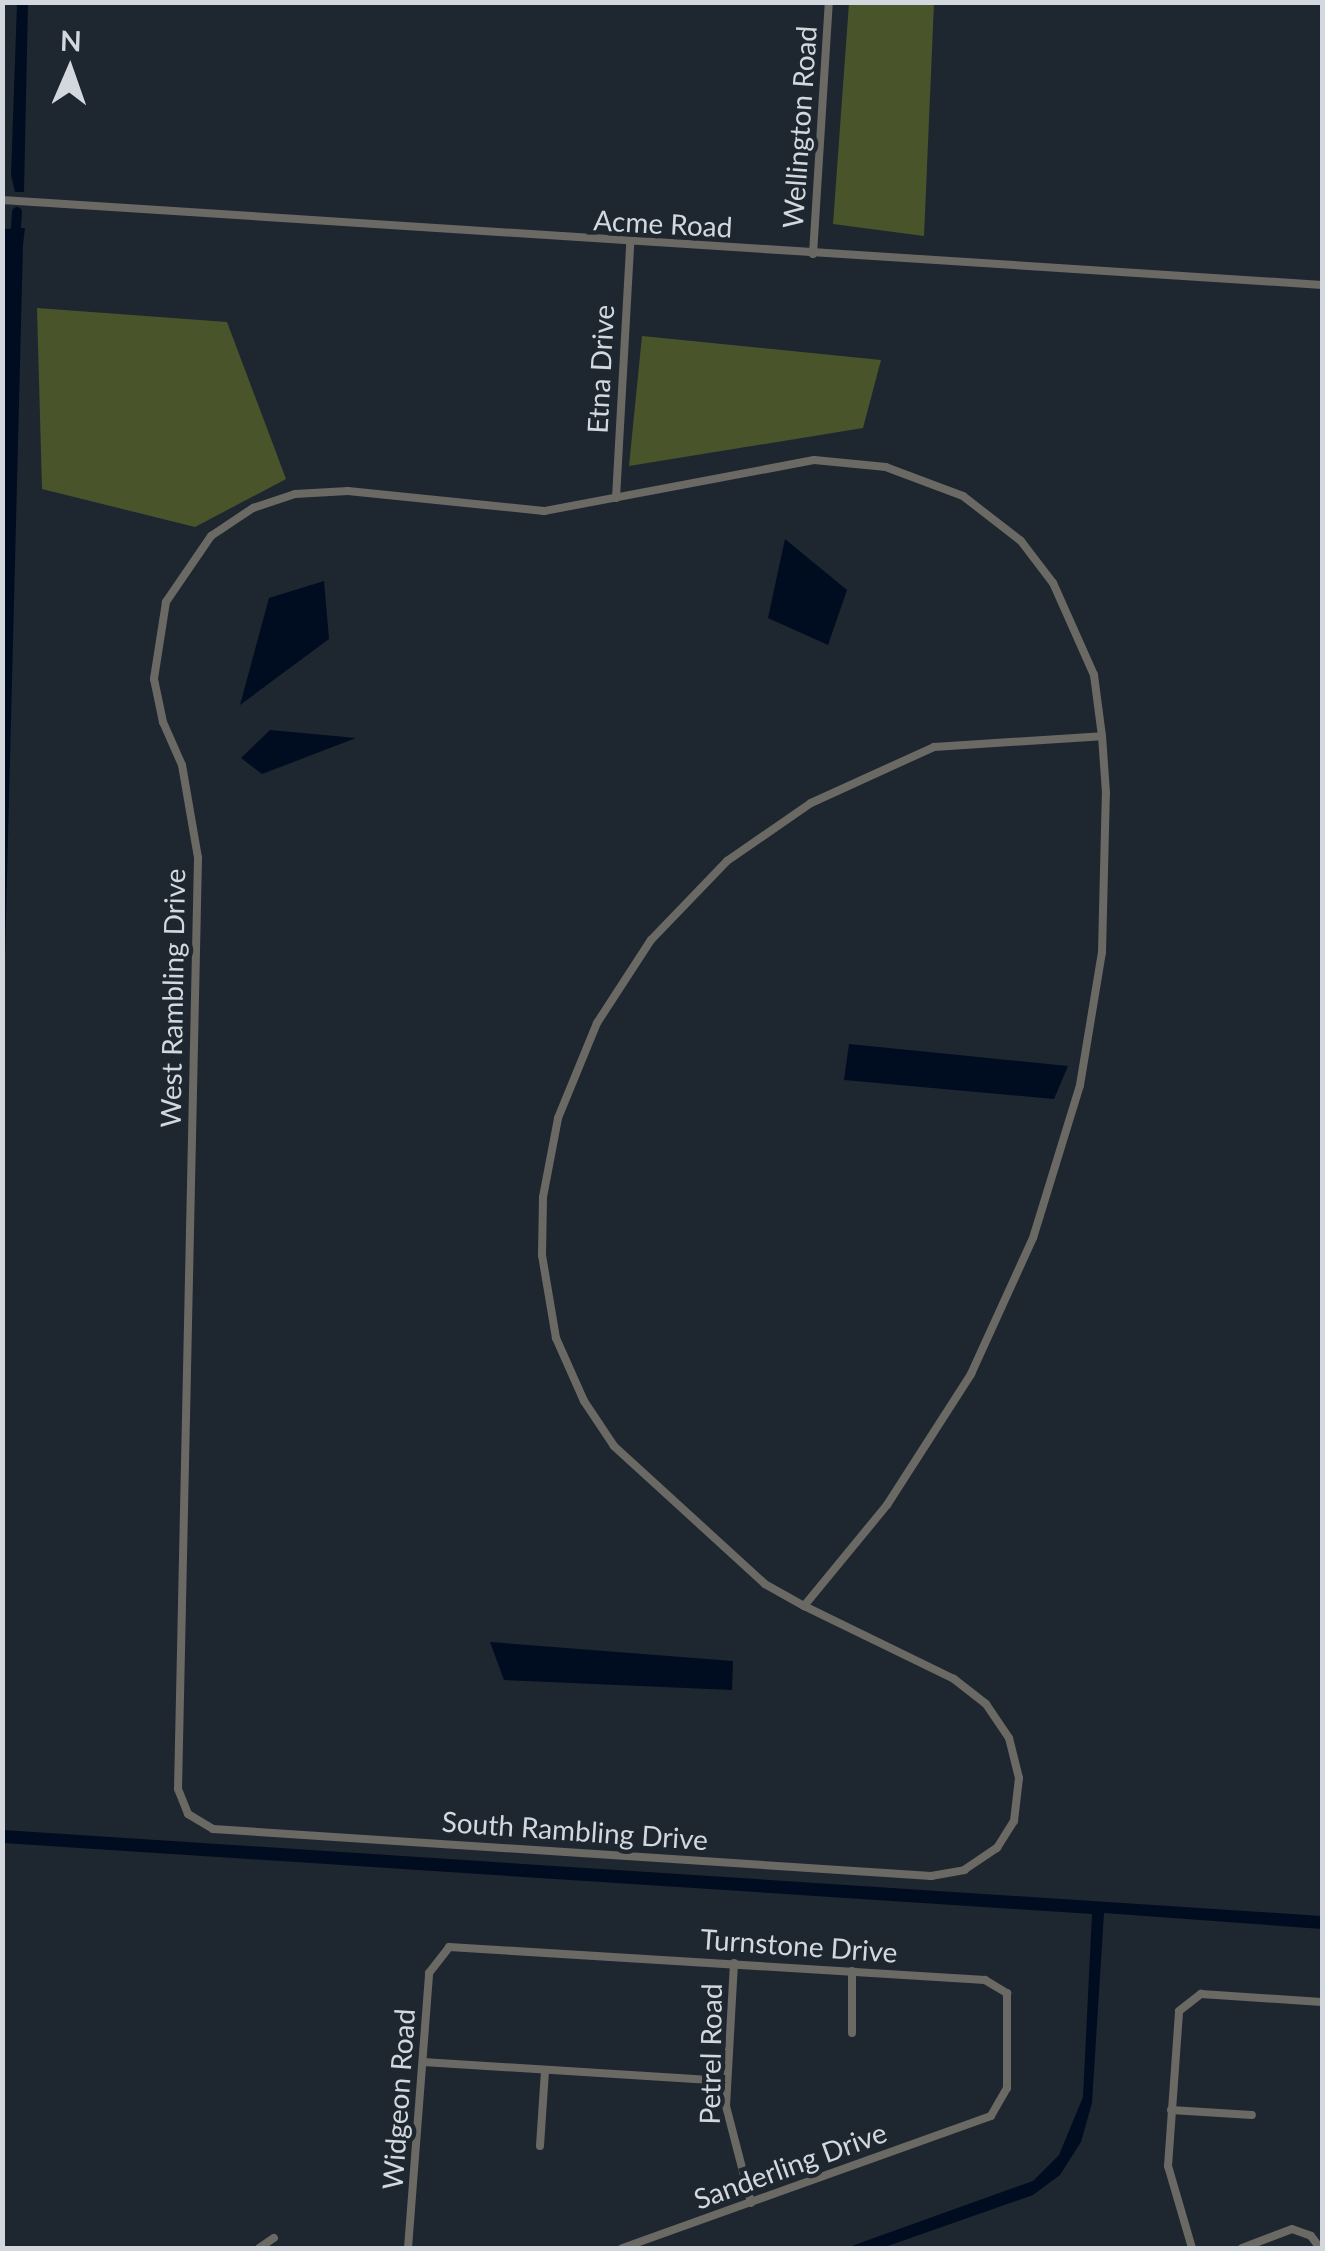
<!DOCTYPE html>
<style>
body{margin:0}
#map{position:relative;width:1325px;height:2251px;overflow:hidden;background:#1e272f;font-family:Lato,sans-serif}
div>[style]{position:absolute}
.green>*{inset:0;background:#4a542b}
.water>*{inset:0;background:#000c20}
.canal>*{height:10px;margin:-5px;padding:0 5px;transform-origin:5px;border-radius:5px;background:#000c20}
.street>*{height:8px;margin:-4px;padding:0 4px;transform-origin:4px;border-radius:4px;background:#6b6964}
span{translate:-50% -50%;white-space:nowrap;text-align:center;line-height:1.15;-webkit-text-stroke:9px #1e272f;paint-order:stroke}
.street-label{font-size:28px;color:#d2d8dd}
.frame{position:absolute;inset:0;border:5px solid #d2d8dd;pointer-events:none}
.north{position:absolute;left:20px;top:20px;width:100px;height:100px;-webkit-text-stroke:8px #1e272f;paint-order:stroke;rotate:2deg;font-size:28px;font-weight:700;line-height:40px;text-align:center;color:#d2d8dd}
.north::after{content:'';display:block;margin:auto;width:35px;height:45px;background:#d2d8dd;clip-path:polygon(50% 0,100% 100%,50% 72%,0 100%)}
</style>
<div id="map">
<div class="green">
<i style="clip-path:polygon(849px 3px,934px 3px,924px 236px,833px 224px)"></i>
<i style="clip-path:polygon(37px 308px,227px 322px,286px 479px,195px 527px,42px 489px)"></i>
<i style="clip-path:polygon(642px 336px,881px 360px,863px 428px,629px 466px)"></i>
</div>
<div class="water">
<i style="clip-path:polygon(17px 3px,28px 3px,24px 192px,15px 192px,11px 175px)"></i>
<i style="clip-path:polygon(25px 228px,23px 245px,3px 1037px,5px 229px)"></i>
<i style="clip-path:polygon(785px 539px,847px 590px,828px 645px,768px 618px)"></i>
<i style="clip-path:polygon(324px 581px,329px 639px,240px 705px,269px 598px)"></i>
<i style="clip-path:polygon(270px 730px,356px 738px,262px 774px,241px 758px)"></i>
<i style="clip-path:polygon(849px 1044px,1068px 1066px,1054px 1099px,844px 1080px)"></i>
<i style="clip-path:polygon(490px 1642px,733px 1661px,732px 1690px,504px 1680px)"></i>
<i style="clip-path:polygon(3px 1830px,1322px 1916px,1322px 1929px,1104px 1913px,1092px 2103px,1081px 2142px,1060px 2175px,1033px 2195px,882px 2248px,846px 2248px,1033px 2181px,1059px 2155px,1083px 2097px,1092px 1914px,3px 1843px)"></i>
</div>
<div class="canal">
<i style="left:15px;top:241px;width:29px;rotate:-86deg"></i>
</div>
<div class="street">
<i style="left:2px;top:200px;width:1323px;rotate:3.68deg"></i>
<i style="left:813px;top:254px;width:253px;rotate:-86.4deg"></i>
<i style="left:616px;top:498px;width:254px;rotate:-86.8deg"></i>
<i style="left:804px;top:1606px;width:131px;rotate:-50.6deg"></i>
<i style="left:887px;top:1505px;width:156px;rotate:-57.3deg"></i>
<i style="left:971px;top:1374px;width:149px;rotate:-65.5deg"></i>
<i style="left:1033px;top:1238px;width:160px;rotate:-72.9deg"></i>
<i style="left:1080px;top:1085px;width:135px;rotate:-80.6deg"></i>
<i style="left:1102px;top:952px;width:159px;rotate:-88.6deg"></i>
<i style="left:1106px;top:793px;width:57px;rotate:-94deg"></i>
<i style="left:1102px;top:736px;width:62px;rotate:-97.5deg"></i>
<i style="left:1094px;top:675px;width:101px;rotate:-114deg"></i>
<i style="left:1053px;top:583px;width:53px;rotate:-127.3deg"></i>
<i style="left:1021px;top:541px;width:73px;rotate:-142.2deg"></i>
<i style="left:963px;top:496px;width:82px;rotate:-159.4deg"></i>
<i style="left:886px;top:467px;width:72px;rotate:-174.4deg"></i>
<i style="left:814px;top:460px;width:275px;rotate:169.3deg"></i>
<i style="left:544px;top:511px;width:197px;rotate:-174.2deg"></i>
<i style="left:348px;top:491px;width:53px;rotate:176.8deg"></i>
<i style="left:295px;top:494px;width:44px;rotate:161.6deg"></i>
<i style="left:253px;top:508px;width:50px;rotate:146.3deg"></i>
<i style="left:211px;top:536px;width:80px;rotate:124.3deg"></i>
<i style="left:166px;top:602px;width:78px;rotate:98.9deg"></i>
<i style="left:154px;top:679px;width:44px;rotate:78.2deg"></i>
<i style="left:163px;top:722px;width:47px;rotate:66.2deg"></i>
<i style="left:182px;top:765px;width:94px;rotate:80.2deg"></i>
<i style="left:198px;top:858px;width:931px;rotate:91.23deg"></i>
<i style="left:178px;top:1789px;width:27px;rotate:68deg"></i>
<i style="left:188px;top:1814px;width:29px;rotate:31deg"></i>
<i style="left:213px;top:1829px;width:720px;rotate:3.75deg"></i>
<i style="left:931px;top:1876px;width:34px;rotate:-10deg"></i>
<i style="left:964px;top:1870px;width:40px;rotate:-34deg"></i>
<i style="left:997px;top:1848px;width:32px;rotate:-58deg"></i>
<i style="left:1014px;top:1821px;width:43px;rotate:-83.4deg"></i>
<i style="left:1019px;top:1778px;width:41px;rotate:-104deg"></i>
<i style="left:1009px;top:1738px;width:41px;rotate:-124.1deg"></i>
<i style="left:986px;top:1704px;width:41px;rotate:-142deg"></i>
<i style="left:954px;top:1679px;width:167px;rotate:-154deg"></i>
<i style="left:804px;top:1606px;width:45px;rotate:-150.6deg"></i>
<i style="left:765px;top:1584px;width:205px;rotate:-137.6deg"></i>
<i style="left:614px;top:1446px;width:54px;rotate:-123.7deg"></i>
<i style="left:584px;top:1401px;width:69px;rotate:-114deg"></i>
<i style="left:556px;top:1338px;width:84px;rotate:-99.6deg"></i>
<i style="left:542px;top:1255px;width:58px;rotate:-89deg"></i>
<i style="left:543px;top:1197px;width:80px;rotate:-79.2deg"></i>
<i style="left:558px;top:1118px;width:103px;rotate:-67.7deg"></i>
<i style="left:597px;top:1023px;width:99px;rotate:-57deg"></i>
<i style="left:651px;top:940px;width:110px;rotate:-46.1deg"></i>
<i style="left:727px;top:861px;width:102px;rotate:-34.6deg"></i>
<i style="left:811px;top:803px;width:135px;rotate:-24.5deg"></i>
<i style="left:934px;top:747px;width:168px;rotate:-3.7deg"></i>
<i style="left:734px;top:1963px;width:143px;rotate:93.2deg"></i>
<i style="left:726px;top:2106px;width:100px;rotate:75.5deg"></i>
<i style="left:852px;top:1971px;width:62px;rotate:90deg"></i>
<i style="left:423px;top:2062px;width:304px;rotate:3.6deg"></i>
<i style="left:1171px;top:2110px;width:81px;rotate:3.5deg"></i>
<i style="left:540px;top:2146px;width:76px;rotate:-86.2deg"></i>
<i style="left:259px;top:2248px;width:18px;rotate:-34deg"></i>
<i style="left:408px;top:2248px;width:276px;rotate:-85.6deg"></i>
<i style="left:429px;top:1973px;width:33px;rotate:-52deg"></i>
<i style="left:449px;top:1947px;width:537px;rotate:3.52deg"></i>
<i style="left:985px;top:1980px;width:26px;rotate:31deg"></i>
<i style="left:1007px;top:1993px;width:95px;rotate:90deg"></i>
<i style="left:1007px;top:2088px;width:32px;rotate:120deg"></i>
<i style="left:991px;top:2116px;width:392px;rotate:160.3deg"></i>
<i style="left:1192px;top:2248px;width:85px;rotate:-106.3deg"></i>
<i style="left:1168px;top:2166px;width:155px;rotate:-85.9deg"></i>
<i style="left:1179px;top:2011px;width:28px;rotate:-38deg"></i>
<i style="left:1201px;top:1994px;width:121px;rotate:3.8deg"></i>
<i style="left:1242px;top:2248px;width:53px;rotate:-20.8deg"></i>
<i style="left:1292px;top:2229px;width:20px;rotate:20deg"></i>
<i style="left:1311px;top:2236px;width:15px;rotate:53deg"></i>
</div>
<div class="street-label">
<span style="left:799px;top:127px;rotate:-86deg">Wellington Road</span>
<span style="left:663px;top:223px;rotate:3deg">Acme Road</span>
<span style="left:600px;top:369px;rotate:-87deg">Etna Drive</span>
<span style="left:172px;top:998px;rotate:-89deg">West Rambling Drive</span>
<span style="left:575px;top:1830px;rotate:4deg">South Rambling Drive</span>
<span style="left:799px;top:1945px;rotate:4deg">Turnstone Drive</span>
<span style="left:710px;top:2054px;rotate:-89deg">Petrel Road</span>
<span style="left:398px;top:2099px;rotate:-86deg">Widgeon Road</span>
<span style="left:790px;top:2165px;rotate:-20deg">Sanderling Drive</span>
</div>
<div class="frame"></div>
<div class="north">N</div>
</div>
